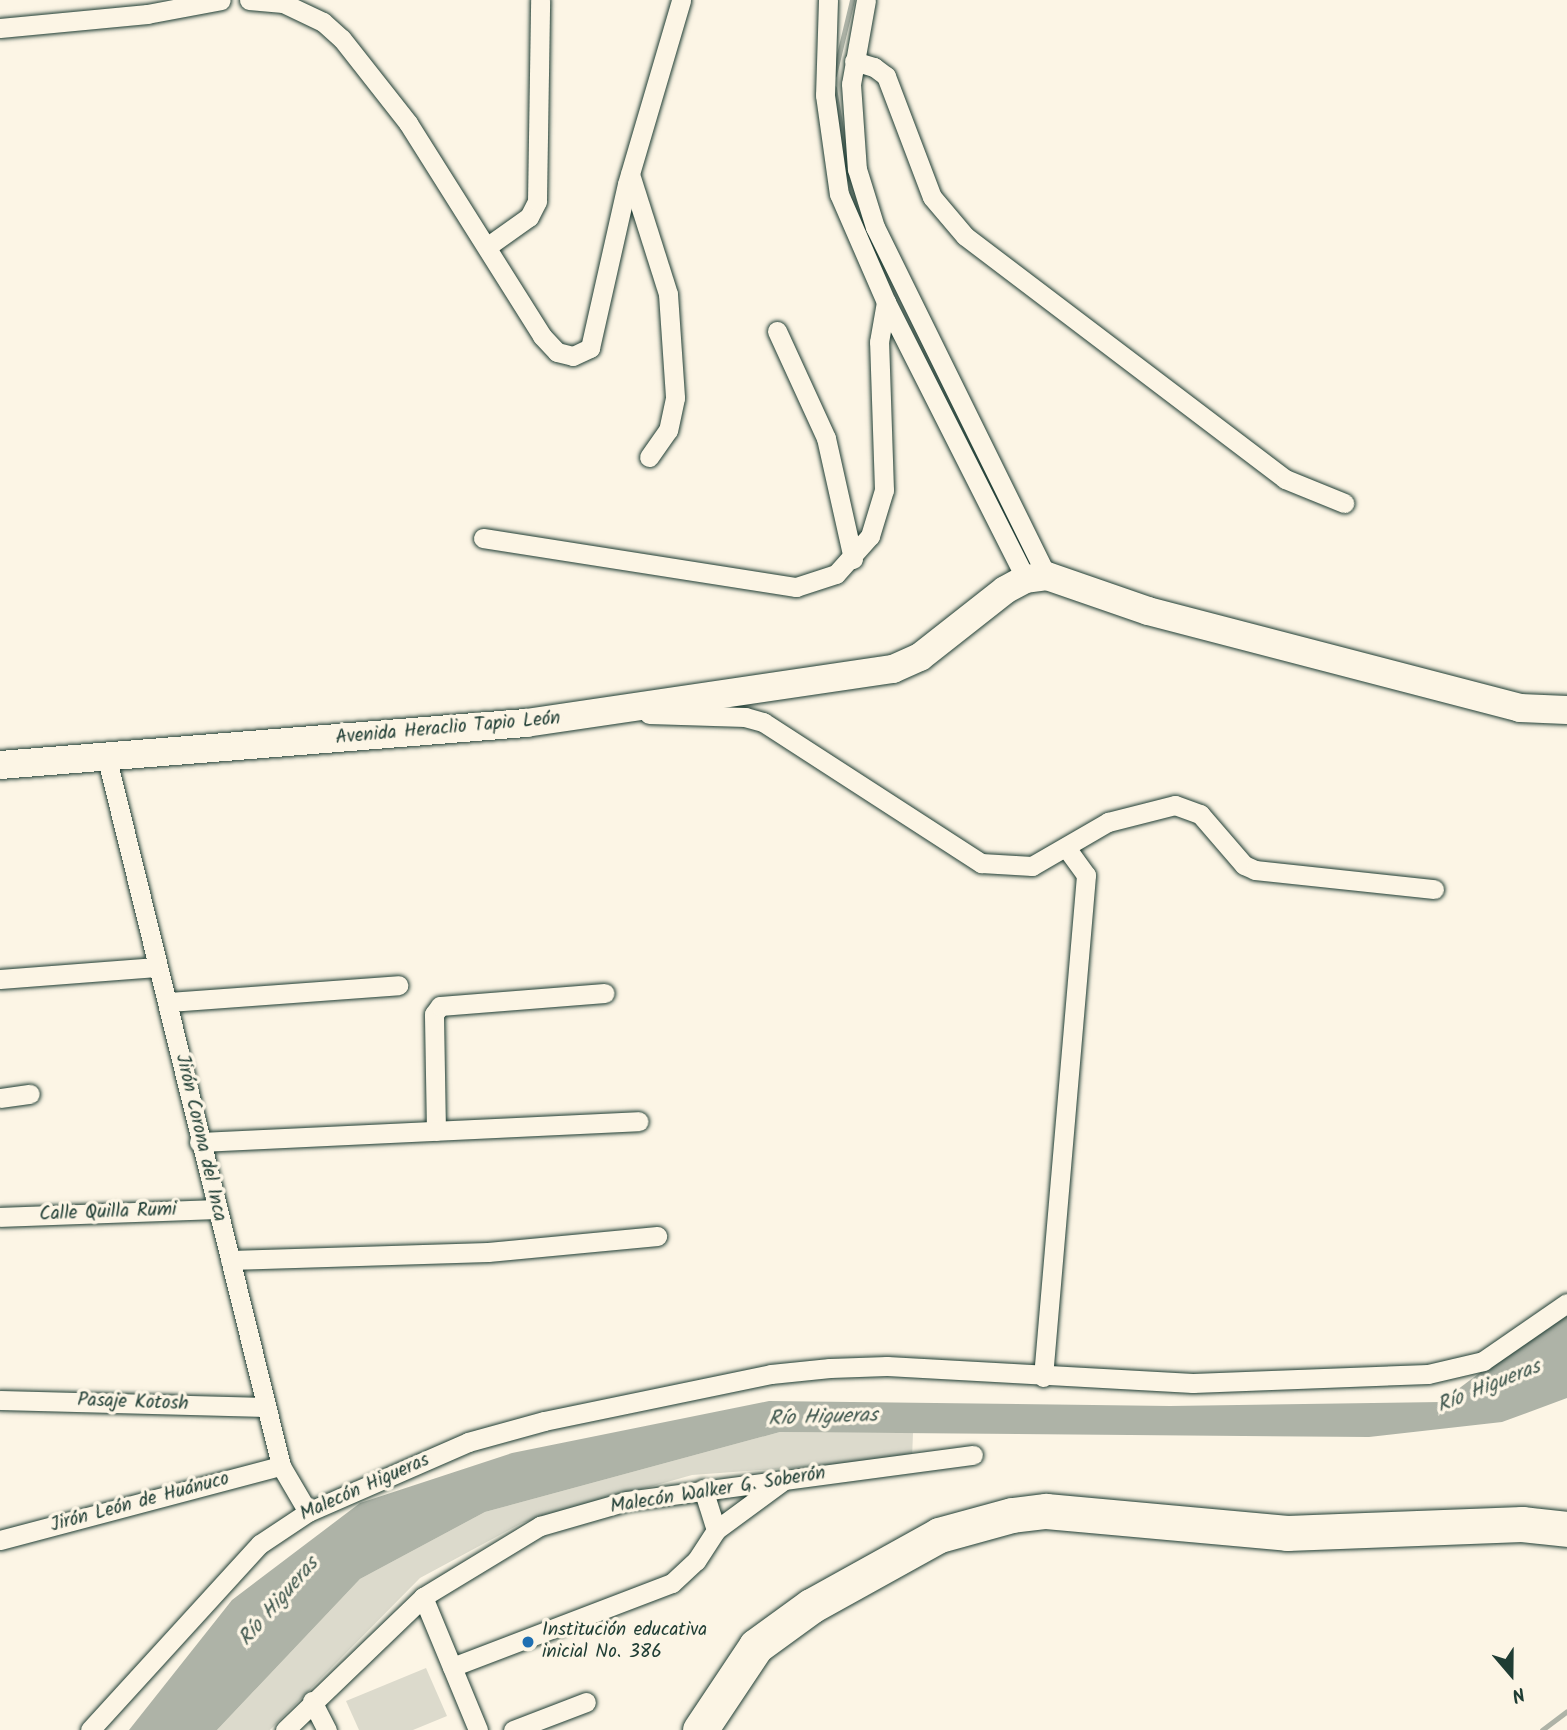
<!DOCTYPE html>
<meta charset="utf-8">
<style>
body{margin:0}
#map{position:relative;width:1567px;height:1730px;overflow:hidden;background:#fcf5e5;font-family:Kalam,sans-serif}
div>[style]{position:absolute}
.green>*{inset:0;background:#dcdacc}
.water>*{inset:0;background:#aeb3a7}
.stream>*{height:5px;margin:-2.5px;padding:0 2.5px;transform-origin:2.5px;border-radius:2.5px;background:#aeb3a7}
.roads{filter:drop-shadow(0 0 2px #1f3d34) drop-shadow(0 0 2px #1f3d34)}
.street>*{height:19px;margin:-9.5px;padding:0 9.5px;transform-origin:9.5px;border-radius:9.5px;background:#fcf5e5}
.secondary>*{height:28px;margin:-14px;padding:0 14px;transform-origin:14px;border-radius:14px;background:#fcf5e5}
.highway>*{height:35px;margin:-17.5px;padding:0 17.5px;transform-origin:17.5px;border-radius:17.5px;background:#fcf5e5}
.dots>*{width:19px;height:19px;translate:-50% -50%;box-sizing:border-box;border:4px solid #fcf5e5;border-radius:50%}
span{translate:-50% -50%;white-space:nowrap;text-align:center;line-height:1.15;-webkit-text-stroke:7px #fcf5e5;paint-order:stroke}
.street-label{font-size:19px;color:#1f3d34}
.poi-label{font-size:19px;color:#1f3d34}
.left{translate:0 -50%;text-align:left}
.water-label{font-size:21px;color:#435a51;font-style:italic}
.north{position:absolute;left:1476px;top:1639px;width:70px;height:70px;-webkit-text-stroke:5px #fcf5e5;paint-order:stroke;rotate:160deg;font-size:19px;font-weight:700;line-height:28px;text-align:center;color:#1f3d34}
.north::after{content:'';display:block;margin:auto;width:24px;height:32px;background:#1f3d34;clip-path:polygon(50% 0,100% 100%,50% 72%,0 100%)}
</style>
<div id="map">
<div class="green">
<i style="clip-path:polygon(780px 1432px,913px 1433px,912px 1459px,692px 1475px,522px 1523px,420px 1578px,270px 1730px,217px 1730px,360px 1579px,485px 1512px)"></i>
<i style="clip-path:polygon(426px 1668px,447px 1716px,413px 1730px,359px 1730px,346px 1701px)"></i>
</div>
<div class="water">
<i style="clip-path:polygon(1567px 1307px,1567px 1398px,1502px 1422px,1369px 1437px,780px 1432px,485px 1512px,360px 1579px,217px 1730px,129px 1730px,232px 1600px,360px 1503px,512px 1453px,769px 1401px,1170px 1406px,1441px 1402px)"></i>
</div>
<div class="stream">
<i style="left:834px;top:75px;width:77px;rotate:-76.5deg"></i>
<i style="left:834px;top:88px;width:124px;rotate:80.2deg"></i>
<i style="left:1542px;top:1730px;width:31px;rotate:-37deg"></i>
</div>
<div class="roads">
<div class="street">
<i style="left:249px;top:0;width:34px;rotate:5deg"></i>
<i style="left:283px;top:3px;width:44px;rotate:25.4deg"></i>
<i style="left:323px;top:22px;width:25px;rotate:42deg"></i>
<i style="left:342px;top:39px;width:107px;rotate:51.8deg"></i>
<i style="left:408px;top:123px;width:252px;rotate:57.8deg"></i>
<i style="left:542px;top:336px;width:22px;rotate:47deg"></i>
<i style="left:557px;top:352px;width:16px;rotate:14deg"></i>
<i style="left:573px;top:356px;width:19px;rotate:-25deg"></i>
<i style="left:590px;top:348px;width:168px;rotate:-77.3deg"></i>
<i style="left:627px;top:184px;width:192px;rotate:-73.6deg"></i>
<i style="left:828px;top:0;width:95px;rotate:91.8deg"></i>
<i style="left:825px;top:95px;width:100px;rotate:82deg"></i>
<i style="left:839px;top:194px;width:118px;rotate:66.5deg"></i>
<i style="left:886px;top:302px;width:310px;rotate:63.2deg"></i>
<i style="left:866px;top:0;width:85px;rotate:100.1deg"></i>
<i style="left:851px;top:84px;width:85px;rotate:86deg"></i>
<i style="left:857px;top:169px;width:61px;rotate:72.8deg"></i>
<i style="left:875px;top:227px;width:389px;rotate:63.8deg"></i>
<i style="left:0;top:28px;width:148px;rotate:-5.4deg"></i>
<i style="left:147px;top:14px;width:75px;rotate:-10.7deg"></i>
<i style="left:854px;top:61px;width:21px;rotate:17deg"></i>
<i style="left:874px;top:67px;width:15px;rotate:37deg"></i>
<i style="left:886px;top:76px;width:129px;rotate:69.2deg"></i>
<i style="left:932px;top:197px;width:51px;rotate:49.8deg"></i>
<i style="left:965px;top:236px;width:402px;rotate:37.2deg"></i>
<i style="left:1285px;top:479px;width:64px;rotate:22.1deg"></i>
<i style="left:630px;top:174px;width:126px;rotate:72.4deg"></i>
<i style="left:668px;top:294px;width:104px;rotate:86.1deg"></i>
<i style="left:675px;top:398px;width:33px;rotate:102deg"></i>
<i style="left:668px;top:430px;width:33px;rotate:125deg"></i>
<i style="left:488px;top:246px;width:50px;rotate:-35.3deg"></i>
<i style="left:529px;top:217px;width:18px;rotate:-63deg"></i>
<i style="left:537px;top:201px;width:201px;rotate:-89.1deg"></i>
<i style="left:777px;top:331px;width:118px;rotate:65.4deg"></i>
<i style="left:826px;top:438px;width:124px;rotate:77.4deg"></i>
<i style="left:483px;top:538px;width:317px;rotate:8.9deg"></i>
<i style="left:796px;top:587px;width:42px;rotate:-18deg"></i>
<i style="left:836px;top:574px;width:51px;rotate:-48.2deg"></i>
<i style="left:870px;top:536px;width:48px;rotate:-73.1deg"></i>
<i style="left:884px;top:490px;width:148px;rotate:-91.9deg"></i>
<i style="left:879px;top:342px;width:41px;rotate:-80.1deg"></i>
<i style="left:649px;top:714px;width:96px;rotate:1.8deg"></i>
<i style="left:745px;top:717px;width:19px;rotate:16deg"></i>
<i style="left:763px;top:722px;width:260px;rotate:32.9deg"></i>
<i style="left:981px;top:863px;width:51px;rotate:3.4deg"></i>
<i style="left:1032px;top:866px;width:88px;rotate:-30.1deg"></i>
<i style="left:1108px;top:822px;width:69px;rotate:-14.2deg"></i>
<i style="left:1175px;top:805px;width:27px;rotate:20deg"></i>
<i style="left:1200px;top:814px;width:67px;rotate:49.2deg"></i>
<i style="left:1244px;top:865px;width:12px;rotate:24deg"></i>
<i style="left:1255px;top:870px;width:180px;rotate:6.1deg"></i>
<i style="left:107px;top:759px;width:728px;rotate:76.17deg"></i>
<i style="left:281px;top:1466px;width:53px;rotate:59.6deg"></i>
<i style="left:0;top:979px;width:157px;rotate:-4.4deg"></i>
<i style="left:169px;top:1002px;width:230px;rotate:-4.2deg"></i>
<i style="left:0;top:1098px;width:30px;rotate:-8deg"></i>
<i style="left:436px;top:1131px;width:117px;rotate:-91deg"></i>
<i style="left:434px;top:1014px;width:10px;rotate:-53deg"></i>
<i style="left:440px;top:1006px;width:165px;rotate:-4.5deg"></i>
<i style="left:199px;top:1142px;width:440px;rotate:-2.7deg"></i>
<i style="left:0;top:1217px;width:215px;rotate:-2.1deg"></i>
<i style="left:230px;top:1260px;width:258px;rotate:-1.8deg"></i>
<i style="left:488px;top:1252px;width:170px;rotate:-5.4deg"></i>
<i style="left:1043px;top:1377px;width:504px;rotate:-85.1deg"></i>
<i style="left:1086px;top:875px;width:34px;rotate:-126deg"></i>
<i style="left:0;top:1400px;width:266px;rotate:1.5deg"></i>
<i style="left:703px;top:1489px;width:43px;rotate:72.4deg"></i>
<i style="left:0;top:1540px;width:291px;rotate:-14.8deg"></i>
<i style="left:423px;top:1597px;width:144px;rotate:67.5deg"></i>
<i style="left:452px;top:1667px;width:235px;rotate:-20.9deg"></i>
<i style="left:672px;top:1583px;width:33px;rotate:-43deg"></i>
<i style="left:696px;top:1561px;width:37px;rotate:-57deg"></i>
<i style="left:716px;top:1530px;width:84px;rotate:-36.3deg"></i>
<i style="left:312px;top:1701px;width:33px;rotate:63deg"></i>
<i style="left:90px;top:1730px;width:252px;rotate:-47.6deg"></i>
<i style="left:260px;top:1544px;width:58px;rotate:-33.7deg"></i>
<i style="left:308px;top:1512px;width:175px;rotate:-23.6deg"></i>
<i style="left:468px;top:1442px;width:79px;rotate:-15.4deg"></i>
<i style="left:544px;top:1421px;width:232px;rotate:-11.7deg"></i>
<i style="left:771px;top:1374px;width:59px;rotate:-5.8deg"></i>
<i style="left:830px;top:1368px;width:57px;rotate:-2deg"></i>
<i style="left:887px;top:1366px;width:306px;rotate:3.2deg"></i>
<i style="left:1193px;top:1383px;width:235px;rotate:-2.2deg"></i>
<i style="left:1428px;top:1374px;width:57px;rotate:-13.3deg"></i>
<i style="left:1483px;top:1361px;width:102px;rotate:-34.6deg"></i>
<i style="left:285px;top:1730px;width:192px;rotate:-43.9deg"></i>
<i style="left:423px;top:1597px;width:137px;rotate:-31.3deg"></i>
<i style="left:540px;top:1526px;width:91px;rotate:-16deg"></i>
<i style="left:627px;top:1501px;width:349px;rotate:-7.6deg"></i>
<i style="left:513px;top:1730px;width:78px;rotate:-21deg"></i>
</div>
<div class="secondary">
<i style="left:0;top:765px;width:528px;rotate:-4.57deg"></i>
<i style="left:526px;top:723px;width:371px;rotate:-8.4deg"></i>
<i style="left:893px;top:669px;width:30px;rotate:-24deg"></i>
<i style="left:920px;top:657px;width:108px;rotate:-38.2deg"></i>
<i style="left:1005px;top:590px;width:24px;rotate:-28deg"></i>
<i style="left:1026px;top:579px;width:21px;rotate:-8deg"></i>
<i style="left:1047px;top:576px;width:107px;rotate:19.1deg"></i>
<i style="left:1148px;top:611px;width:384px;rotate:14.6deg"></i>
<i style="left:1520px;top:708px;width:47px;rotate:2.4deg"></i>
</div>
<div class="highway">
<i style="left:700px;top:1730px;width:101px;rotate:-56.3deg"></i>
<i style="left:756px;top:1646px;width:68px;rotate:-36deg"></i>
<i style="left:811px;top:1606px;width:146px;rotate:-29deg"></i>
<i style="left:939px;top:1535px;width:76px;rotate:-15.3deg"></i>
<i style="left:1012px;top:1515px;width:34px;rotate:-7deg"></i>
<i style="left:1046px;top:1511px;width:242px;rotate:5.2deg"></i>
<i style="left:1287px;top:1533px;width:235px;rotate:-2.2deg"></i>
<i style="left:1522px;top:1524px;width:45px;rotate:6.3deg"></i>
</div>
</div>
<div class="dots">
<i style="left:528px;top:1642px;background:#1f6fb2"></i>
</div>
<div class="street-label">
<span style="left:448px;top:729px;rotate:-5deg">Avenida Heraclio Tapio León</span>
<span style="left:200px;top:1138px;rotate:77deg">Jirón Corona del Inca</span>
<span style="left:108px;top:1213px;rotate:-2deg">Calle Quilla Rumi</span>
<span style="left:133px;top:1403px;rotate:2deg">Pasaje Kotosh</span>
<span style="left:365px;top:1488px;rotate:-24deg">Malecón Higueras</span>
<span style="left:718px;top:1491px;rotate:-9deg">Malecón Walker G. Soberón</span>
<span style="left:140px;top:1503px;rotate:-15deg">Jirón León de Huánuco</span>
</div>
<div class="poi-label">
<span class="left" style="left:542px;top:1642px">Institución educativa<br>inicial No. 386</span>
</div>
<div class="water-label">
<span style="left:1489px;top:1387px;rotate:-22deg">Río Higueras</span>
<span style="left:823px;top:1418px;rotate:-2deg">Río Higueras</span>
<span style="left:279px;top:1602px;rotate:-49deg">Río Higueras</span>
</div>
<div class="north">N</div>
</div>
